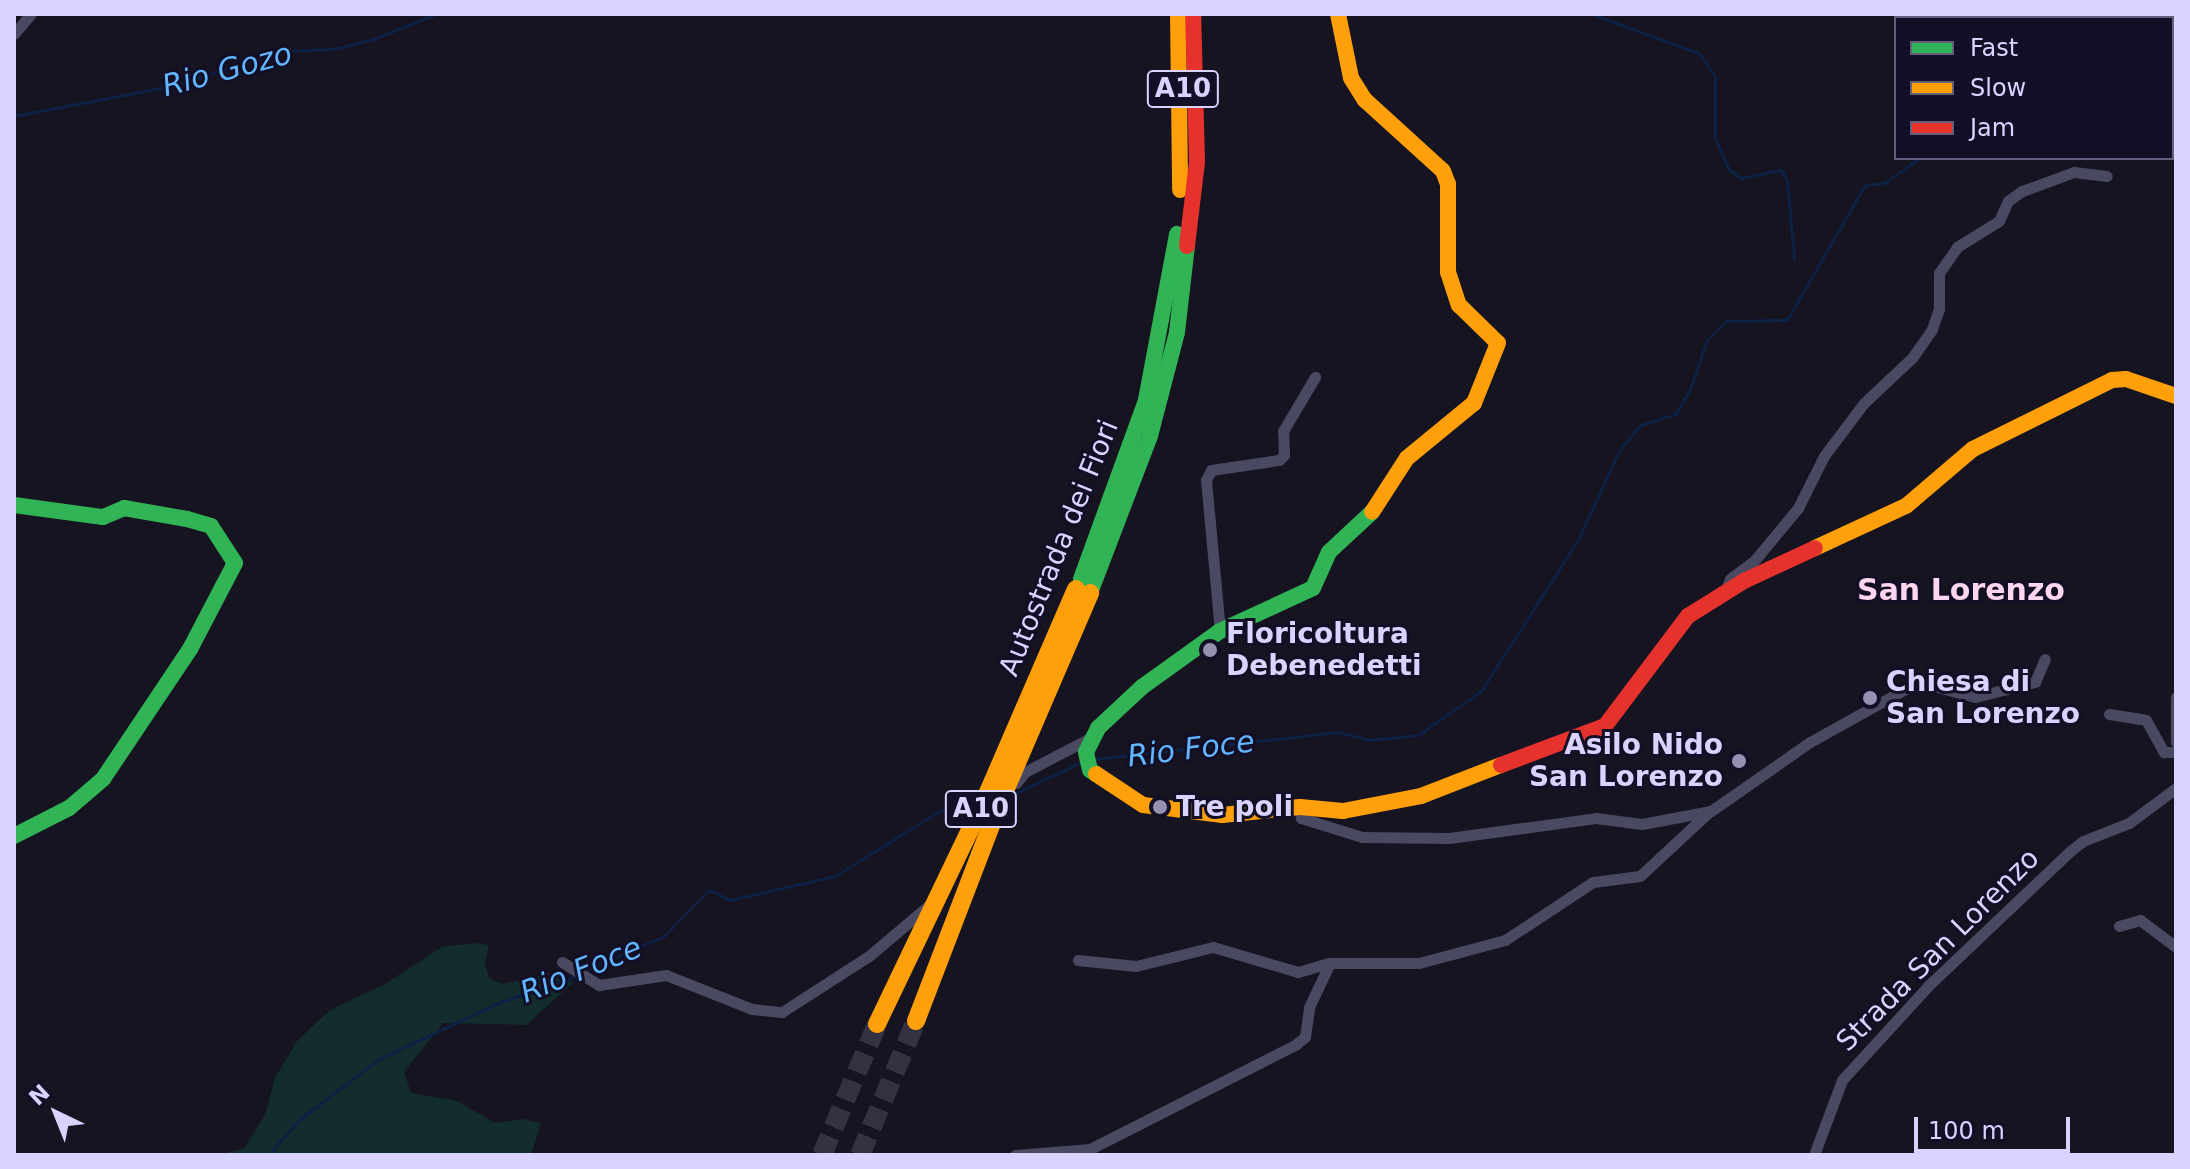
<!DOCTYPE html>
<style>
body{margin:0}
#map{position:relative;width:2190px;height:1169px;overflow:hidden;background:#161421;font-family:"DejaVu Sans",sans-serif}
div>[style]{position:absolute}
.green>*{inset:0;background:#132c2d}
.stream>*{height:3px;margin:-1.5px;padding:0 1.5px;transform-origin:1.5px;border-radius:1.5px;background:#0d2144}
.highway-tunnel>*{height:20px;margin-top:-10px;transform-origin:0;background:repeating-linear-gradient(90deg,#333142 0 20px,transparent 0 30px)}
.street>*{height:11px;margin:-5.5px;padding:0 5.5px;transform-origin:5.5px;border-radius:5.5px;background:#4a4962}
.fast>*{height:16px;margin:-8px;padding:0 8px;transform-origin:8px;border-radius:8px;background:#30b455}
.slow>*{height:16px;margin:-8px;padding:0 8px;transform-origin:8px;border-radius:8px;background:#ff9f0a}
.jam>*{height:16px;margin:-8px;padding:0 8px;transform-origin:8px;border-radius:8px;background:#e5322d}
.slow-bridge>*{height:18px;margin:-9px;padding:0 9px;transform-origin:9px;border-radius:9px;background:#ff9f0a}
.dots>*{width:22px;height:22px;translate:-50% -50%;box-sizing:border-box;border:4px solid #130f26;border-radius:50%}
span{translate:-50% -50%;white-space:nowrap;text-align:center;line-height:1.15;-webkit-text-stroke:6px #130f26;paint-order:stroke}
.shield-label span{padding:2px 6px;background:#130f26;border:2px solid;border-radius:6px;-webkit-text-stroke-width:0}
.shield-label{font-size:26px;color:#d9d4ff;font-weight:700}
.street-label{font-size:28px;color:#d9d4ff}
.poi-label{font-size:28px;color:#d9d4ff;font-weight:700}
.left{translate:0 -50%;text-align:left}
.right{translate:-100% -50%;text-align:right}
.water-label{font-size:30px;color:#62b6ff;font-style:italic}
.neighbourhood-label{font-size:30px;color:#ffd6f0;font-weight:700}
.frame{position:absolute;inset:0;border:16px solid #d9d4ff;pointer-events:none}
.legend{position:absolute;left:1894px;top:16px;width:280px;height:144px;box-sizing:border-box;background:#130f26;border:2px solid #625e7d;margin:0;padding:10px 14px;list-style:none;font-size:24px;color:#d9d4ff}
.legend li{display:flex;align-items:center;gap:16px;height:40px}
.legend b{width:40px;border:2px solid #625e7d}
.north{position:absolute;left:16px;top:1073px;width:80px;height:80px;-webkit-text-stroke:6px #130f26;paint-order:stroke;rotate:317deg;font-size:22px;font-weight:700;line-height:32px;text-align:center;color:#d9d4ff}
.north::after{content:'';display:block;margin:auto;width:28px;height:36px;background:#d9d4ff;clip-path:polygon(50% 0,100% 100%,50% 72%,0 100%)}
.scale{position:absolute;left:1914px;top:1117px;width:156px;height:36px;box-sizing:border-box;border:4px solid #d9d4ff;border-top:0;padding-left:10px;font-size:24px;line-height:28px;white-space:nowrap;color:#d9d4ff;-webkit-text-stroke:6px #130f26;paint-order:stroke}
</style>
<div id="map">
<div class="green">
<i style="clip-path:polygon(473px 943px,489px 945px,485px 963px,489px 978px,502px 984px,557px 972px,573px 983px,526px 1025px,443px 1023px,404px 1072px,411px 1093px,457px 1101px,495px 1123px,523px 1119px,541px 1123px,531px 1155px,218px 1155px,244px 1148px,265px 1115px,275px 1078px,297px 1041px,330px 1010px,385px 984px,442px 947px)"></i>
</div>
<div class="stream">
<i style="left:1592px;top:14px;width:115px;rotate:20.3deg"></i>
<i style="left:1700px;top:54px;width:27px;rotate:56deg"></i>
<i style="left:1715px;top:76px;width:62px;rotate:90deg"></i>
<i style="left:1715px;top:138px;width:34px;rotate:66deg"></i>
<i style="left:1729px;top:169px;width:15px;rotate:37deg"></i>
<i style="left:1741px;top:178px;width:41px;rotate:-11.3deg"></i>
<i style="left:1781px;top:170px;width:12px;rotate:59deg"></i>
<i style="left:1787px;top:180px;width:79px;rotate:84.9deg"></i>
<i style="left:2013px;top:14px;width:7px;rotate:34deg"></i>
<i style="left:1982px;top:18px;width:4px;rotate:-76deg"></i>
<i style="left:2172px;top:90px;width:6px;rotate:51deg"></i>
<i style="left:14px;top:116px;width:161px;rotate:-10.8deg"></i>
<i style="left:172px;top:86px;width:114px;rotate:-18deg"></i>
<i style="left:280px;top:51px;width:54px;rotate:-2.1deg"></i>
<i style="left:334px;top:49px;width:38px;rotate:-14deg"></i>
<i style="left:371px;top:40px;width:70px;rotate:-21.8deg"></i>
<i style="left:1095px;top:759px;width:245px;rotate:-6.3deg"></i>
<i style="left:1339px;top:732px;width:31px;rotate:15deg"></i>
<i style="left:1369px;top:740px;width:49px;rotate:-5.8deg"></i>
<i style="left:1418px;top:735px;width:77px;rotate:-34.9deg"></i>
<i style="left:1481px;top:691px;width:179px;rotate:-57.3deg"></i>
<i style="left:1578px;top:540px;width:98px;rotate:-65.3deg"></i>
<i style="left:1619px;top:451px;width:33px;rotate:-51deg"></i>
<i style="left:1640px;top:425px;width:37px;rotate:-17deg"></i>
<i style="left:1675px;top:414px;width:26px;rotate:-58deg"></i>
<i style="left:1689px;top:392px;width:55px;rotate:-70.9deg"></i>
<i style="left:1707px;top:340px;width:28px;rotate:-44deg"></i>
<i style="left:1727px;top:321px;width:60px;rotate:-1deg"></i>
<i style="left:1787px;top:320px;width:156px;rotate:-60deg"></i>
<i style="left:1865px;top:185px;width:19px;rotate:-6deg"></i>
<i style="left:1884px;top:183px;width:44px;rotate:-34.8deg"></i>
<i style="left:1012px;top:795px;width:79px;rotate:-25.6deg"></i>
<i style="left:584px;top:971px;width:87px;rotate:-23.6deg"></i>
<i style="left:664px;top:936px;width:64px;rotate:-45.6deg"></i>
<i style="left:709px;top:890px;width:23px;rotate:25deg"></i>
<i style="left:730px;top:900px;width:108px;rotate:-12.9deg"></i>
<i style="left:835px;top:876px;width:125px;rotate:-31.9deg"></i>
<i style="left:941px;top:810px;width:33px;rotate:-14deg"></i>
<i style="left:268px;top:1155px;width:48px;rotate:-48.4deg"></i>
<i style="left:300px;top:1119px;width:99px;rotate:-37.2deg"></i>
<i style="left:379px;top:1059px;width:132px;rotate:-25.2deg"></i>
<i style="left:498px;top:1003px;width:85px;rotate:-19.3deg"></i>
</div>
<div class="highway-tunnel">
<i style="left:822px;top:1155px;width:142px;rotate:-67.2deg"></i>
<i style="left:860px;top:1155px;width:145px;rotate:-67.3deg"></i>
</div>
<div class="street">
<i style="left:2167px;top:15px;width:1px;rotate:-45deg"></i>
<i style="left:14px;top:34px;width:26px;rotate:-50deg"></i>
<i style="left:1725px;top:592px;width:14px;rotate:-69deg"></i>
<i style="left:1730px;top:579px;width:30px;rotate:-37deg"></i>
<i style="left:1754px;top:561px;width:69px;rotate:-50.3deg"></i>
<i style="left:1798px;top:508px;width:58px;rotate:-63.4deg"></i>
<i style="left:1824px;top:456px;width:66px;rotate:-53deg"></i>
<i style="left:1864px;top:403px;width:66px;rotate:-43.2deg"></i>
<i style="left:1912px;top:358px;width:35px;rotate:-55deg"></i>
<i style="left:1932px;top:329px;width:21px;rotate:-71deg"></i>
<i style="left:1939px;top:309px;width:36px;rotate:-90deg"></i>
<i style="left:1939px;top:273px;width:32px;rotate:-55deg"></i>
<i style="left:1957px;top:247px;width:49px;rotate:-31.8deg"></i>
<i style="left:1999px;top:221px;width:22px;rotate:-66deg"></i>
<i style="left:2008px;top:201px;width:17px;rotate:-36deg"></i>
<i style="left:2022px;top:191px;width:55px;rotate:-20.1deg"></i>
<i style="left:2074px;top:172px;width:33px;rotate:7deg"></i>
<i style="left:1220px;top:631px;width:152px;rotate:-95.3deg"></i>
<i style="left:1206px;top:480px;width:11px;rotate:-63deg"></i>
<i style="left:1211px;top:470px;width:69px;rotate:-8.4deg"></i>
<i style="left:1279px;top:460px;width:7px;rotate:-45deg"></i>
<i style="left:1284px;top:455px;width:24px;rotate:-92deg"></i>
<i style="left:1283px;top:431px;width:63px;rotate:-59.3deg"></i>
<i style="left:2176px;top:697px;width:45px;rotate:90deg"></i>
<i style="left:2109px;top:714px;width:37px;rotate:9deg"></i>
<i style="left:2146px;top:720px;width:37px;rotate:61deg"></i>
<i style="left:2164px;top:752px;width:12px"></i>
<i style="left:1016px;top:783px;width:14px;rotate:-51deg"></i>
<i style="left:1025px;top:772px;width:76px;rotate:-27.6deg"></i>
<i style="left:1300px;top:807px;width:11px;rotate:85deg"></i>
<i style="left:1301px;top:818px;width:64px;rotate:17.3deg"></i>
<i style="left:1362px;top:837px;width:87px;rotate:0.7deg"></i>
<i style="left:1449px;top:838px;width:148px;rotate:-7.7deg"></i>
<i style="left:1596px;top:818px;width:46px;rotate:7.4deg"></i>
<i style="left:1642px;top:824px;width:70px;rotate:-10.7deg"></i>
<i style="left:1711px;top:811px;width:121px;rotate:-34.9deg"></i>
<i style="left:1810px;top:742px;width:124px;rotate:-29.1deg"></i>
<i style="left:1918px;top:682px;width:59px;rotate:14.7deg"></i>
<i style="left:1975px;top:697px;width:62px;rotate:-14deg"></i>
<i style="left:2035px;top:682px;width:25px;rotate:-67deg"></i>
<i style="left:2119px;top:926px;width:22px;rotate:-16deg"></i>
<i style="left:2140px;top:920px;width:45px;rotate:36.9deg"></i>
<i style="left:1078px;top:960px;width:58px;rotate:5.9deg"></i>
<i style="left:1136px;top:966px;width:79px;rotate:-13.9deg"></i>
<i style="left:1213px;top:947px;width:89px;rotate:16.4deg"></i>
<i style="left:1298px;top:972px;width:33px;rotate:-16deg"></i>
<i style="left:1330px;top:963px;width:89px"></i>
<i style="left:1419px;top:963px;width:89px;rotate:-15deg"></i>
<i style="left:1505px;top:940px;width:105px;rotate:-33.4deg"></i>
<i style="left:1593px;top:882px;width:47px;rotate:-7.3deg"></i>
<i style="left:1640px;top:876px;width:96px;rotate:-42.9deg"></i>
<i style="left:562px;top:962px;width:44px;rotate:31.9deg"></i>
<i style="left:599px;top:985px;width:68px;rotate:-8.5deg"></i>
<i style="left:666px;top:975px;width:92px;rotate:21.6deg"></i>
<i style="left:752px;top:1009px;width:30px;rotate:6deg"></i>
<i style="left:782px;top:1012px;width:103px;rotate:-32.8deg"></i>
<i style="left:869px;top:956px;width:77px;rotate:-40.3deg"></i>
<i style="left:1015px;top:1155px;width:75px;rotate:-4.6deg"></i>
<i style="left:1090px;top:1149px;width:230px;rotate:-26.9deg"></i>
<i style="left:1295px;top:1045px;width:13px;rotate:-39deg"></i>
<i style="left:1305px;top:1037px;width:30px;rotate:-82deg"></i>
<i style="left:1309px;top:1007px;width:49px;rotate:-64.5deg"></i>
<i style="left:1814px;top:1155px;width:80px;rotate:-69.5deg"></i>
<i style="left:1842px;top:1080px;width:127px;rotate:-47.5deg"></i>
<i style="left:1928px;top:986px;width:195px;rotate:-43.5deg"></i>
<i style="left:2069px;top:852px;width:18px;rotate:-38deg"></i>
<i style="left:2083px;top:841px;width:49px;rotate:-21.4deg"></i>
<i style="left:2129px;top:823px;width:59px;rotate:-36.7deg"></i>
</div>
<div class="fast">
<i style="left:14px;top:505px;width:90px;rotate:7.7deg"></i>
<i style="left:103px;top:517px;width:23px;rotate:-23deg"></i>
<i style="left:124px;top:508px;width:64px;rotate:9.9deg"></i>
<i style="left:187px;top:519px;width:25px;rotate:16deg"></i>
<i style="left:211px;top:526px;width:44px;rotate:57deg"></i>
<i style="left:235px;top:563px;width:97px;rotate:117.6deg"></i>
<i style="left:190px;top:649px;width:156px;rotate:123.8deg"></i>
<i style="left:103px;top:779px;width:45px;rotate:139.5deg"></i>
<i style="left:69px;top:808px;width:62px;rotate:153deg"></i>
<i style="left:1081px;top:579px;width:190px;rotate:-70deg"></i>
<i style="left:1146px;top:400px;width:169px;rotate:-79.4deg"></i>
<i style="left:1090px;top:593px;width:168px;rotate:-69.1deg"></i>
<i style="left:1150px;top:436px;width:107px;rotate:-75.4deg"></i>
<i style="left:1177px;top:332px;width:87px;rotate:-83.4deg"></i>
<i style="left:1096px;top:774px;width:7px;rotate:-146deg"></i>
<i style="left:1090px;top:770px;width:18px;rotate:-103deg"></i>
<i style="left:1086px;top:752px;width:27px;rotate:-63deg"></i>
<i style="left:1098px;top:728px;width:60px;rotate:-43deg"></i>
<i style="left:1142px;top:687px;width:96px;rotate:-35.7deg"></i>
<i style="left:1220px;top:631px;width:102px;rotate:-24.8deg"></i>
<i style="left:1313px;top:588px;width:39px;rotate:-66deg"></i>
<i style="left:1329px;top:552px;width:59px;rotate:-42.9deg"></i>
</div>
<div class="slow">
<i style="left:1178px;top:14px;width:176px;rotate:89.3deg"></i>
<i style="left:1338px;top:14px;width:65px;rotate:78.5deg"></i>
<i style="left:1351px;top:78px;width:26px;rotate:58deg"></i>
<i style="left:1365px;top:100px;width:105px;rotate:42.3deg"></i>
<i style="left:1443px;top:171px;width:14px;rotate:69deg"></i>
<i style="left:1448px;top:184px;width:88px;rotate:90deg"></i>
<i style="left:1448px;top:272px;width:35px;rotate:72deg"></i>
<i style="left:1459px;top:305px;width:54px;rotate:44.3deg"></i>
<i style="left:1498px;top:343px;width:65px;rotate:111.8deg"></i>
<i style="left:1474px;top:403px;width:87px;rotate:140.6deg"></i>
<i style="left:1407px;top:458px;width:64px;rotate:122.9deg"></i>
<i style="left:1815px;top:548px;width:100px;rotate:-24.8deg"></i>
<i style="left:1906px;top:506px;width:88px;rotate:-40.4deg"></i>
<i style="left:1973px;top:449px;width:155px;rotate:-26.4deg"></i>
<i style="left:2112px;top:380px;width:14px;rotate:-4deg"></i>
<i style="left:2126px;top:379px;width:53px;rotate:18.8deg"></i>
<i style="left:1096px;top:774px;width:56px;rotate:33.4deg"></i>
<i style="left:1143px;top:805px;width:80px;rotate:7.2deg"></i>
<i style="left:1222px;top:815px;width:78px;rotate:-5.9deg"></i>
<i style="left:1300px;top:807px;width:43px;rotate:5.3deg"></i>
<i style="left:1343px;top:811px;width:79px;rotate:-10.9deg"></i>
<i style="left:1421px;top:796px;width:86px;rotate:-21.2deg"></i>
</div>
<div class="jam">
<i style="left:1187px;top:246px;width:85px;rotate:-83.2deg"></i>
<i style="left:1197px;top:162px;width:148px;rotate:-91.5deg"></i>
<i style="left:1501px;top:765px;width:111px;rotate:-20.6deg"></i>
<i style="left:1605px;top:726px;width:138px;rotate:-53deg"></i>
<i style="left:1688px;top:616px;width:66px;rotate:-32deg"></i>
<i style="left:1744px;top:581px;width:78px;rotate:-24.9deg"></i>
</div>
<div class="slow-bridge">
<i style="left:916px;top:1021px;width:229px;rotate:-69deg"></i>
<i style="left:998px;top:807px;width:233px;rotate:-66.7deg"></i>
<i style="left:877px;top:1024px;width:259px;rotate:-64.4deg"></i>
<i style="left:989px;top:790px;width:219px;rotate:-66.6deg"></i>
</div>
<div class="dots">
<i style="left:1210px;top:650px;background:#9591b1"></i>
<i style="left:1870px;top:698px;background:#9591b1"></i>
<i style="left:1739px;top:761px;background:#9591b1"></i>
<i style="left:1160px;top:807px;background:#9591b1"></i>
</div>
<div class="shield-label">
<span style="left:1183px;top:89px">A10</span>
<span style="left:981px;top:809px">A10</span>
</div>
<div class="street-label">
<span style="left:1059px;top:548px;rotate:-68deg">Autostrada dei Fiori</span>
<span style="left:1938px;top:950px;rotate:-45deg">Strada San Lorenzo</span>
</div>
<div class="poi-label">
<span class="left" style="left:1226px;top:650px">Floricoltura<br>Debenedetti</span>
<span class="left" style="left:1886px;top:698px">Chiesa di<br>San Lorenzo</span>
<span class="right" style="left:1723px;top:761px">Asilo Nido<br>San Lorenzo</span>
<span class="left" style="left:1176px;top:807px">Tre poli</span>
</div>
<div class="water-label">
<span style="left:227px;top:70px;rotate:-15deg">Rio Gozo</span>
<span style="left:1191px;top:749px;rotate:-7deg">Rio Foce</span>
<span style="left:581px;top:970px;rotate:-22deg">Rio Foce</span>
</div>
<div class="neighbourhood-label">
<span style="left:1961px;top:590px">San Lorenzo</span>
</div>
<div class="frame"></div>
<ul class="legend">
<li><b style="height:10px;background:#30b455"></b>Fast</li>
<li><b style="height:10px;background:#ff9f0a"></b>Slow</li>
<li><b style="height:10px;background:#e5322d"></b>Jam</li>
</ul>
<div class="north">N</div>
<div class="scale">100 m</div>
</div>
